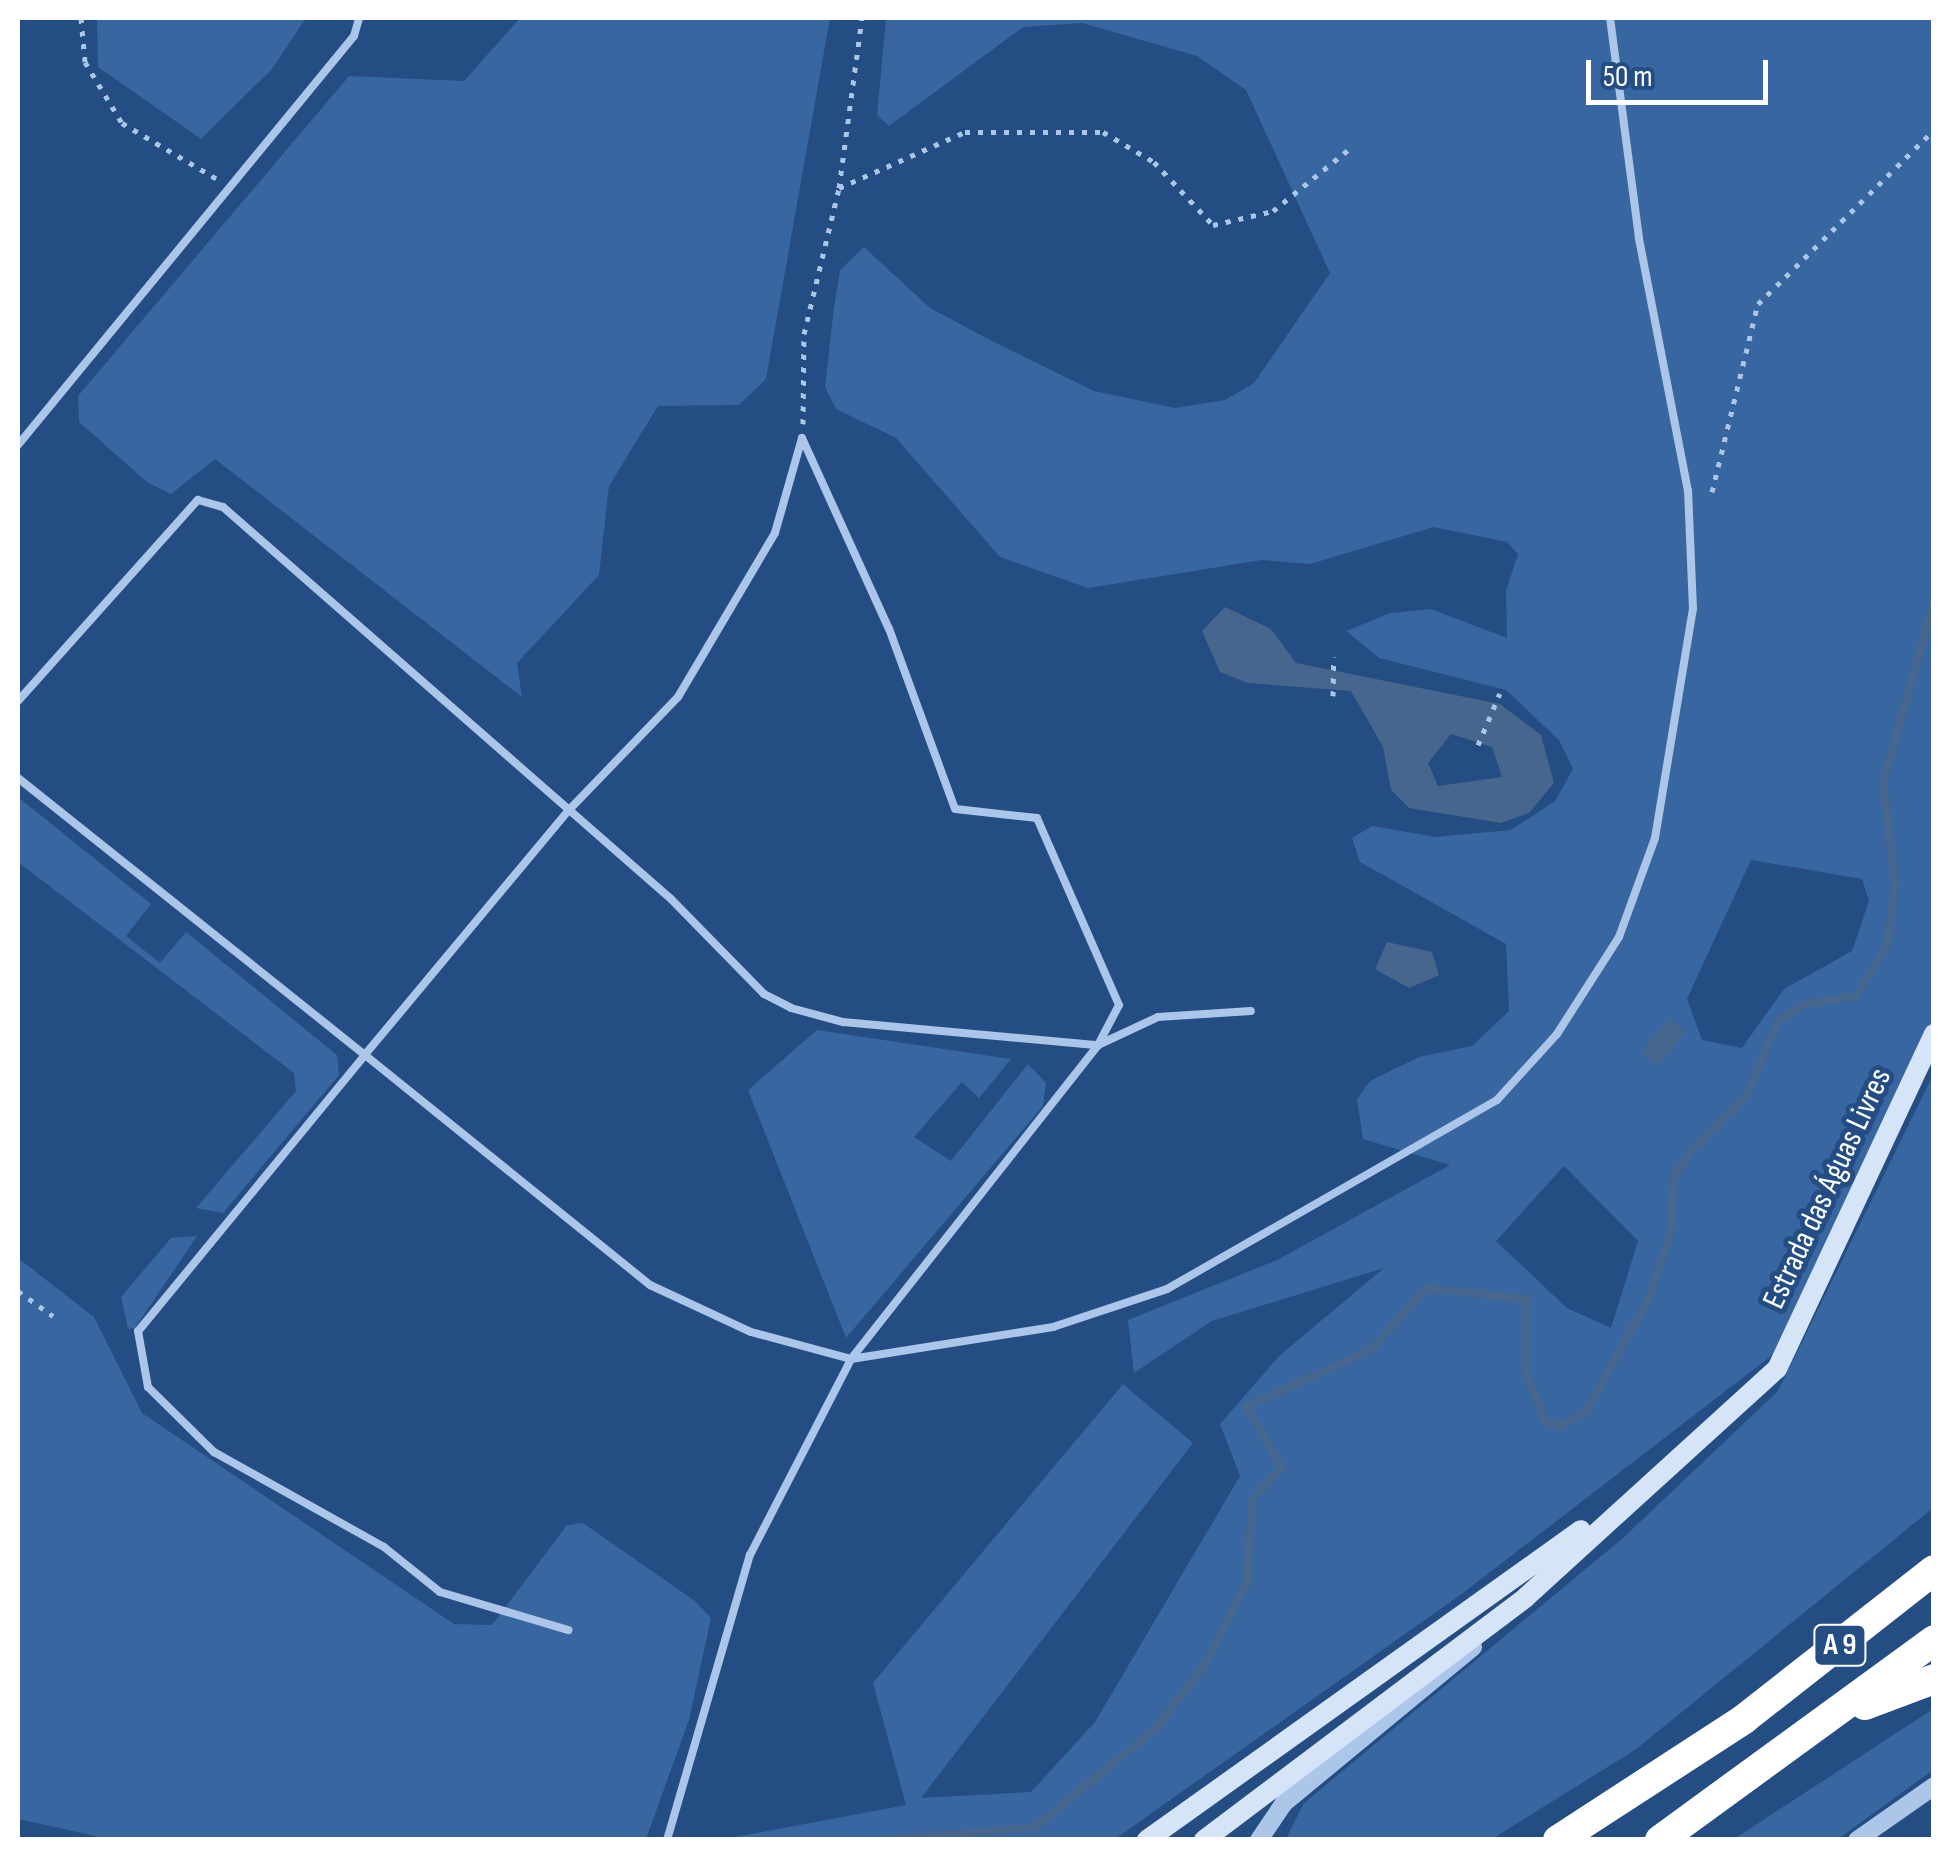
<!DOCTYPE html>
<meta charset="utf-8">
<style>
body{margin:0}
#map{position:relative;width:1951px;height:1857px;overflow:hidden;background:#234d83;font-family:"Sofia Sans Condensed",sans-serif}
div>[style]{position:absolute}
.green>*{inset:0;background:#3766a0}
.water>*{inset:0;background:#47668d}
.stream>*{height:8px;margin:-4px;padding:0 4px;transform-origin:4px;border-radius:4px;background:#47668d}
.path>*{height:5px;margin-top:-2.5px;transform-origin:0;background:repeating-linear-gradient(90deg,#abc6e8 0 5px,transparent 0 13px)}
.service>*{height:8px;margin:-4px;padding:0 4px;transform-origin:4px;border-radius:4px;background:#abc6e8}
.tertiary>*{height:18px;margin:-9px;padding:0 9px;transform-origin:9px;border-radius:9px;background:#abc6e8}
.secondary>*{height:20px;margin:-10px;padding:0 10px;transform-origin:10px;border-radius:10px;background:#d5e4f7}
.motorway>*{height:30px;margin:-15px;padding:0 15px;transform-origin:15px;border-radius:15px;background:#fff}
span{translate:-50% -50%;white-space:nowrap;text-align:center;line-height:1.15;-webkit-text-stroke:10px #234d83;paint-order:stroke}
.shield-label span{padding:2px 8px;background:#234d83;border:2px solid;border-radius:8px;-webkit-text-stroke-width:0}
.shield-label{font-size:30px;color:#fff;font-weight:700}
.street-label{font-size:32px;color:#fff}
.frame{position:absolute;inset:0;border:20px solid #fff;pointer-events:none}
.scale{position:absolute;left:1586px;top:60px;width:182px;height:45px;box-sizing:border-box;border:5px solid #fff;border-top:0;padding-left:12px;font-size:30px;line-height:35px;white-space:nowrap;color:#fff;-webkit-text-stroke:8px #234d83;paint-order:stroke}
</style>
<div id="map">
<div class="green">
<i style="clip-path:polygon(97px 18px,306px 18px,272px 69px,201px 139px,98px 67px)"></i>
<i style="clip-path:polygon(520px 18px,830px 18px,766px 379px,739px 405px,658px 406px,609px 486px,599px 575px,517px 663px,522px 697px,215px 459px,171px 494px,147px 482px,79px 422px,78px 396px,349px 76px,464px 81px)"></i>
<i style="clip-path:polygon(evenodd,886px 18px,1933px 18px,1933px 1020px,1775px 1353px,1463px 1593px,1115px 1839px,719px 1840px,906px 1805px,873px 1683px,1123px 1384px,1193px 1443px,921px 1798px,1031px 1792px,1095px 1722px,1240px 1476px,1220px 1424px,1280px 1355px,1384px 1268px,1212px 1321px,1134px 1373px,1128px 1320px,1277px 1260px,1450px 1165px,1363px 1139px,1357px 1099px,1370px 1081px,1419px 1057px,1472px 1046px,1509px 1011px,1506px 944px,1360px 862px,1352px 838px,1372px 826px,1436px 837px,1511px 830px,1555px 801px,1573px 769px,1559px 740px,1506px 690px,1379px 658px,1346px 631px,1390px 613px,1431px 609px,1507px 638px,1506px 591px,1518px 554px,1507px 542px,1434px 527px,1310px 564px,1262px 560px,1088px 588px,1000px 557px,896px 438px,836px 409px,825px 387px,834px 307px,840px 270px,864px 247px,930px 308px,992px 341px,1094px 391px,1175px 408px,1225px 400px,1254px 383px,1330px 273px,1246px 90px,1197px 56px,1082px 23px,1023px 27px,889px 126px,877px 115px,886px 18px,1751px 860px,1862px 879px,1869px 901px,1852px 951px,1784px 989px,1742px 1048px,1702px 1040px,1687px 999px,1751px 860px,886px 18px,1564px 1166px,1638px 1241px,1611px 1328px,1567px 1308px,1496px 1241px,1564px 1166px)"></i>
<i style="clip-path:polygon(18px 797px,151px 904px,126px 936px,160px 963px,186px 932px,337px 1055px,339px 1075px,223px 1213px,196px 1208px,296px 1091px,294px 1073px,18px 862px)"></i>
<i style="clip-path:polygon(817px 1030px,1011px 1059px,979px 1098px,962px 1082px,914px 1137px,951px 1161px,1028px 1064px,1046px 1083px,1043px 1106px,846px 1338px,748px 1090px)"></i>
<i style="clip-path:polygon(1933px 1075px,1933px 1508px,1635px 1750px,1492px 1839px,1286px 1839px,1304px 1803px,1623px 1538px,1778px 1391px)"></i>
<i style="clip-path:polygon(197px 1236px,135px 1328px,128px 1329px,121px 1297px,171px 1238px)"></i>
<i style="clip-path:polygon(18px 1258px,94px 1317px,142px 1413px,454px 1624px,492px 1625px,567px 1525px,583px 1523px,695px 1601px,711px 1618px,689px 1720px,646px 1839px,113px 1840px,18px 1819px)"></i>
<i style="clip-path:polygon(1933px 1709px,1933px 1770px,1838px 1839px,1734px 1839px)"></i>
</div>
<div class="water">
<i style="clip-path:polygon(evenodd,1225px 607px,1271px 629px,1296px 663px,1500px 704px,1541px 735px,1554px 783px,1529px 813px,1501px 823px,1409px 808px,1391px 790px,1383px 747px,1351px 691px,1248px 683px,1220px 672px,1202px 631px,1225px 607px,1451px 734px,1492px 747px,1502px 777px,1438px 786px,1428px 763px,1451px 734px)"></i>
<i style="clip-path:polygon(1387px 942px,1432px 952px,1439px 975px,1409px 988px,1375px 969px)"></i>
<i style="clip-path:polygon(1669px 1018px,1686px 1032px,1658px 1067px,1640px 1052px)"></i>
</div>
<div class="stream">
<i style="left:883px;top:1840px;width:153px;rotate:-4.9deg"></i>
<i style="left:1035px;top:1827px;width:155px;rotate:-39.2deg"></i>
<i style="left:1155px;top:1729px;width:78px;rotate:-52.3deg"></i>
<i style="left:1203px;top:1667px;width:95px;rotate:-62.4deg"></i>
<i style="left:1247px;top:1583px;width:83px;rotate:-86.6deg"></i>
<i style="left:1252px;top:1500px;width:45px;rotate:-47.7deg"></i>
<i style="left:1282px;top:1467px;width:70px;rotate:-121deg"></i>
<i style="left:1246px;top:1407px;width:139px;rotate:-24.7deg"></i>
<i style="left:1372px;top:1349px;width:81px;rotate:-48.5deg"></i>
<i style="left:1426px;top:1288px;width:101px;rotate:6.3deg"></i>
<i style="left:1526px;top:1299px;width:72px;rotate:90deg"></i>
<i style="left:1526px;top:1371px;width:52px;rotate:69.8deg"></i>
<i style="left:1544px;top:1420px;width:16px;rotate:27deg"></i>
<i style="left:1558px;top:1427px;width:32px;rotate:-28deg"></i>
<i style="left:1586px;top:1412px;width:129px;rotate:-61.2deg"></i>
<i style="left:1648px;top:1299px;width:66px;rotate:-70.5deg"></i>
<i style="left:1670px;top:1237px;width:60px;rotate:-86.2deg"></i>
<i style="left:1674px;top:1177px;width:31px;rotate:-57deg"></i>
<i style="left:1691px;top:1151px;width:79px;rotate:-45deg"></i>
<i style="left:1747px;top:1095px;width:81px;rotate:-67.5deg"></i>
<i style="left:1778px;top:1020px;width:32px;rotate:-30deg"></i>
<i style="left:1806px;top:1004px;width:51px;rotate:-9.1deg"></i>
<i style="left:1856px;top:996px;width:59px;rotate:-58.2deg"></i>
<i style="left:1887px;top:946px;width:61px;rotate:-82.4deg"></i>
<i style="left:1895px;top:886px;width:105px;rotate:-96.6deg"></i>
<i style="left:1883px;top:782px;width:189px;rotate:-74.3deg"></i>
</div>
<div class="path">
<i style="left:81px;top:18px;width:44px;rotate:84.8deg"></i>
<i style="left:85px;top:62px;width:71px;rotate:58.8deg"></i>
<i style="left:122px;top:123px;width:110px;rotate:30.5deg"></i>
<i style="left:839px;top:188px;width:138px;rotate:-24deg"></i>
<i style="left:965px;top:132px;width:138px"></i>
<i style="left:1103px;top:132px;width:59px;rotate:30.5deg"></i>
<i style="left:1154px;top:162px;width:86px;rotate:46.9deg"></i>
<i style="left:1213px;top:225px;width:62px;rotate:-13.1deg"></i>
<i style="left:1273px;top:211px;width:103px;rotate:-39.1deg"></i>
<i style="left:803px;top:424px;width:90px;rotate:-89.4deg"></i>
<i style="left:804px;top:334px;width:150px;rotate:-76.5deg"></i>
<i style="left:839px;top:188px;width:172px;rotate:-82.3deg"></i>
<i style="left:1712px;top:492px;width:194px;rotate:-76.3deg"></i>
<i style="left:1758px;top:304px;width:247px;rotate:-44.7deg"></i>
<i style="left:1333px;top:696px;width:39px;rotate:-89deg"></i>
<i style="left:1478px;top:745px;width:56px;rotate:-67.1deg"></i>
<i style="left:18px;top:1291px;width:43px;rotate:35.5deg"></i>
</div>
<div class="service">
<i style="left:18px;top:445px;width:529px;rotate:-50.6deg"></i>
<i style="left:354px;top:36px;width:19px;rotate:-74deg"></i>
<i style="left:18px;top:701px;width:270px;rotate:-48.2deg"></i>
<i style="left:198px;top:500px;width:26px;rotate:16deg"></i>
<i style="left:223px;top:507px;width:595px;rotate:41.19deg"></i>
<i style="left:671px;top:899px;width:133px;rotate:45.6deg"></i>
<i style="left:764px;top:994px;width:30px;rotate:27deg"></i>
<i style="left:791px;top:1008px;width:54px;rotate:15.1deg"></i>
<i style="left:843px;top:1022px;width:256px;rotate:5.2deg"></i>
<i style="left:1098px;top:1045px;width:66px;rotate:-25deg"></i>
<i style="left:1158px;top:1017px;width:93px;rotate:-3.7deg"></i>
<i style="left:18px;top:778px;width:444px;rotate:38.6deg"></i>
<i style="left:365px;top:1055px;width:366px;rotate:38.9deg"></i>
<i style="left:650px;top:1285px;width:111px;rotate:25deg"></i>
<i style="left:751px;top:1332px;width:104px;rotate:15.1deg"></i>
<i style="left:851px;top:1359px;width:400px;rotate:-51.8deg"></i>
<i style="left:1098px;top:1045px;width:45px;rotate:-62.3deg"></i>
<i style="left:1119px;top:1005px;width:204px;rotate:-113.7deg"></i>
<i style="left:1037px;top:818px;width:82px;rotate:-173.7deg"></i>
<i style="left:955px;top:809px;width:192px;rotate:-110.1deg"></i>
<i style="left:889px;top:629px;width:210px;rotate:-114.5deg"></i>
<i style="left:802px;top:438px;width:99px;rotate:105.9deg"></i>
<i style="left:775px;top:533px;width:191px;rotate:120.6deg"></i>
<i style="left:678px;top:697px;width:158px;rotate:134deg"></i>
<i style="left:568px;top:811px;width:317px;rotate:129.8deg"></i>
<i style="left:365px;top:1055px;width:357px;rotate:129.4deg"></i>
<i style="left:138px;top:1331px;width:57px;rotate:79.9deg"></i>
<i style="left:148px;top:1387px;width:93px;rotate:44.6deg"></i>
<i style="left:214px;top:1452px;width:195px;rotate:29.2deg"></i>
<i style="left:384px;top:1547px;width:72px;rotate:38.8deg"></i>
<i style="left:440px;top:1592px;width:134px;rotate:16.5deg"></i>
<i style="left:667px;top:1840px;width:297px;rotate:-73.8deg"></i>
<i style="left:750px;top:1555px;width:220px;rotate:-62.7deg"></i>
<i style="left:851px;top:1359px;width:205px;rotate:-9deg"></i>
<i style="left:1053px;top:1327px;width:120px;rotate:-18.4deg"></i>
<i style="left:1167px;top:1289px;width:380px;rotate:-29.8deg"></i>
<i style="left:1497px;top:1100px;width:89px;rotate:-47.7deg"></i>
<i style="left:1557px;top:1034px;width:115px;rotate:-57.4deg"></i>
<i style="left:1619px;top:937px;width:105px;rotate:-70deg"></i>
<i style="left:1655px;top:838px;width:232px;rotate:-80.6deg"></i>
<i style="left:1693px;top:609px;width:118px;rotate:-92.4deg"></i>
<i style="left:1688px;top:491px;width:258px;rotate:-101deg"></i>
<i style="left:1639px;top:238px;width:222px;rotate:-97.5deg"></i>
</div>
<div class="tertiary">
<i style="left:1259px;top:1840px;width:45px;rotate:-56deg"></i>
<i style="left:1284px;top:1803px;width:245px;rotate:-39.5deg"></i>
<i style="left:1857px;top:1840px;width:94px;rotate:-35deg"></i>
</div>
<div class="secondary">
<i style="left:1147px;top:1840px;width:533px;rotate:-35.54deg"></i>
<i style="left:1204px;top:1840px;width:403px;rotate:-37deg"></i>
<i style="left:1526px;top:1597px;width:339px;rotate:-42.3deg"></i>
<i style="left:1777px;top:1369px;width:370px;rotate:-64.9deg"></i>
</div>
<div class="motorway">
<i style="left:1865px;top:1705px;width:74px;rotate:-20.6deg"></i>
<i style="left:1558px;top:1840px;width:222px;rotate:-33deg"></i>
<i style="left:1744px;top:1719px;width:241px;rotate:-38.1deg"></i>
<i style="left:1660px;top:1840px;width:339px;rotate:-36.1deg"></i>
</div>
<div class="shield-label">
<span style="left:1840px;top:1645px">A 9</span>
</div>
<div class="street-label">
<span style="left:1828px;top:1189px;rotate:-65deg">Estrada das Águas Livres</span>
</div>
<div class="frame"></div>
<div class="scale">50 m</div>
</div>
